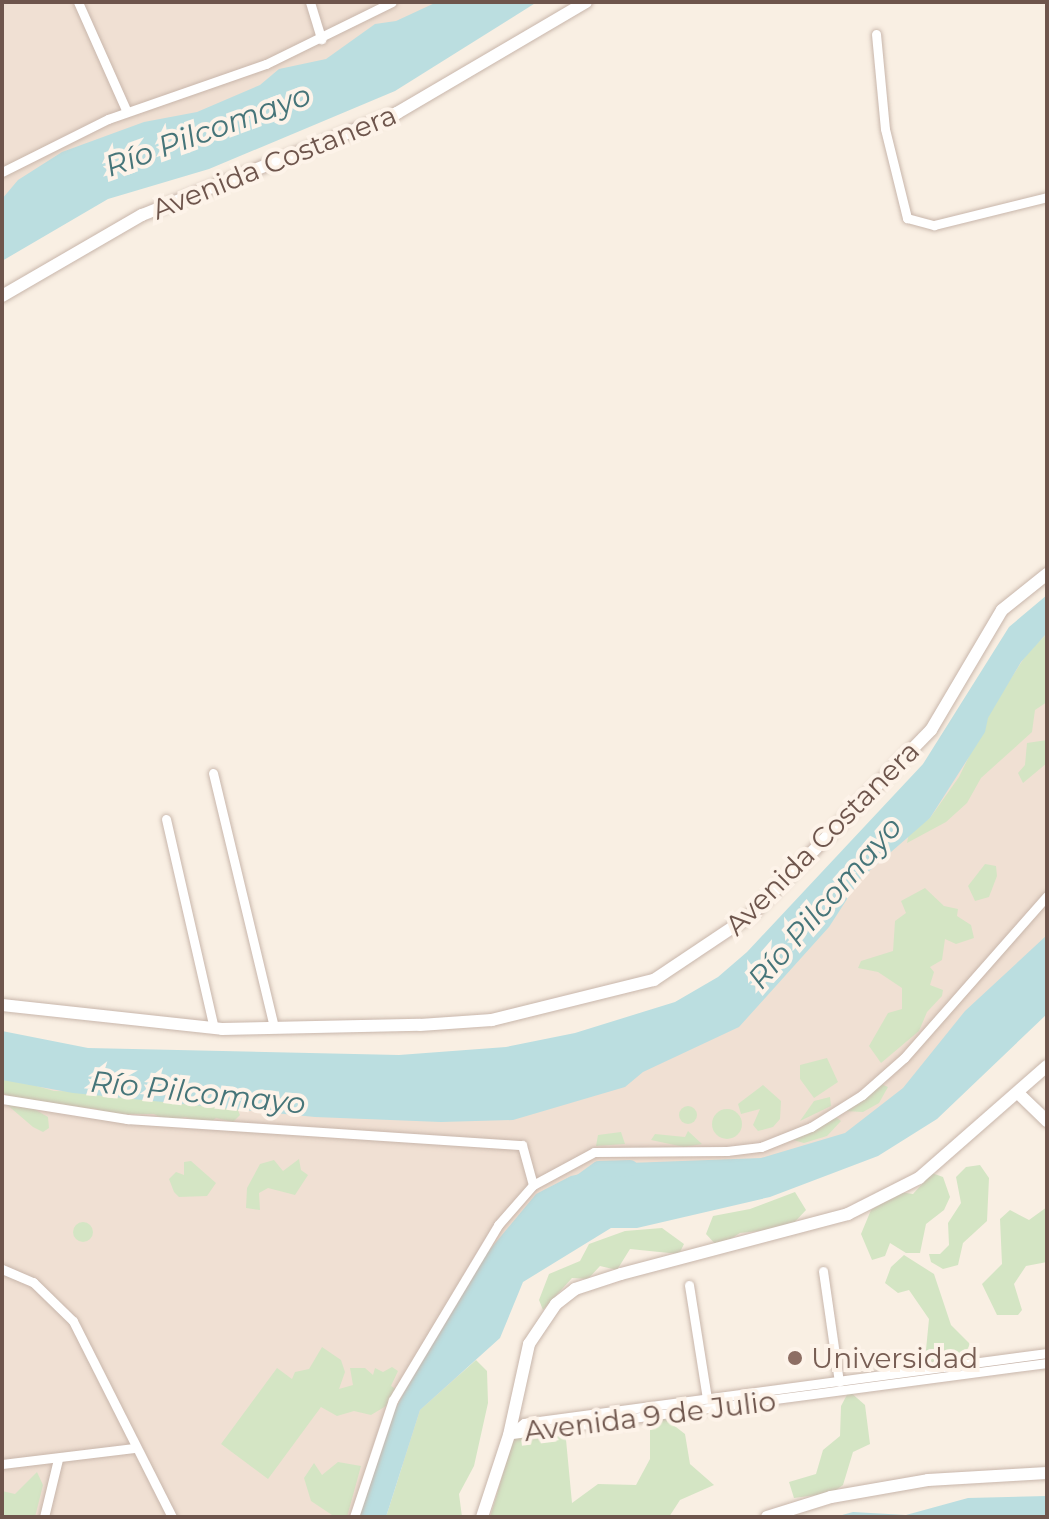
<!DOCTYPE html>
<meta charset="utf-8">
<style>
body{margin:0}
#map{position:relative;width:1049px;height:1519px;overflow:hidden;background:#f9efe3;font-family:Montserrat,sans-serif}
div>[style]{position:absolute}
.residential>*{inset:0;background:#f0e0d3}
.green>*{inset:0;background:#d4e5c4}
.round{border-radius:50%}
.water>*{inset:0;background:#bbdee0}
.river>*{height:16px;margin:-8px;padding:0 8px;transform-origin:8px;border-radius:8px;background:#bbdee0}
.roads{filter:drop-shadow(0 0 2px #c8b6ab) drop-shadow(0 0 2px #c8b6ab)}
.street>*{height:9px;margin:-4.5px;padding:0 4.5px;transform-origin:4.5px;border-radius:4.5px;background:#fff}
.secondary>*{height:12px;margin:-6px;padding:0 6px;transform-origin:6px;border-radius:6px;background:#fff}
.dots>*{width:22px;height:22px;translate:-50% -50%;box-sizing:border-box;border:4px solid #fdf3e9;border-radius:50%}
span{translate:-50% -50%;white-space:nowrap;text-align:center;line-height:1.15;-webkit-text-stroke:8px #fdf3e9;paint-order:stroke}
.street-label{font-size:28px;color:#6e554c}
.education-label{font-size:28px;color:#785e54}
.left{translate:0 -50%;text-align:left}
.water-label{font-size:30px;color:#467579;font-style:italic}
.frame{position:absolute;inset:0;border:4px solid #6e554c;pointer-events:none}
</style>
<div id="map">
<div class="residential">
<i style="clip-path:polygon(2px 2px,506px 2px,2px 209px)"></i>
<i style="clip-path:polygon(1047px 611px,1047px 986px,844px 1154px,582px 1180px,370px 1517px,2px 1517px,2px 1065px,296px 1103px,722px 1017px)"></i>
</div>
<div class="green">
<i style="clip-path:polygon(1047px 634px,1047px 702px,1035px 710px,1032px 732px,981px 778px,967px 803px,946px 822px,907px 843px,909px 833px,930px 818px,959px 777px,995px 703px,1028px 652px)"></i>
<i style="clip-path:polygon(1047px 740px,1047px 763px,1023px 783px,1018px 773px,1025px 765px,1027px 743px)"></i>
<i style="clip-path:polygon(985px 864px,996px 866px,997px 876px,989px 897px,975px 901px,968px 886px)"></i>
<i style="clip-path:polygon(925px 888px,944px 906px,958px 909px,957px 916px,971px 925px,974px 938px,956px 944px,945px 939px,942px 960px,930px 967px,934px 972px,930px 985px,943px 990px,942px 996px,927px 1012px,919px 1031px,881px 1063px,869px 1046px,888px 1013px,902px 1009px,902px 988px,878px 972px,858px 968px,861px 961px,893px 951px,895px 921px,906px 913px,901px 901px)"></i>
<i style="clip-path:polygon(827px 1058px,838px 1082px,814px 1098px,800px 1079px,800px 1065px)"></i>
<i style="clip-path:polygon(2px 1076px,54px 1091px,115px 1092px,128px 1098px,138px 1094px,237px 1108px,240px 1115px,233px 1122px,216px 1118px,208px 1124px,185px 1117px,167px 1121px,154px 1114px,100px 1114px,97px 1109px,22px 1101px,2px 1093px)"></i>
<i style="clip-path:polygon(881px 1084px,888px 1087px,879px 1103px,863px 1112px,845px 1111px)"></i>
<i style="clip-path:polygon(763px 1085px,781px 1101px,780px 1119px,773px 1127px,758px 1131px,753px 1125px,760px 1109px,741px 1114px,738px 1104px)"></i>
<i style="clip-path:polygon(830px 1097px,831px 1106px,800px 1121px,814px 1101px)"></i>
<i style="clip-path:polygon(5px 1103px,31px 1107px,48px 1117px,49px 1128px,43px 1132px,33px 1127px)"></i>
<i class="round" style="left:679px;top:1106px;width:18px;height:18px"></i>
<i class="round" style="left:712px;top:1109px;width:30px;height:30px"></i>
<i style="clip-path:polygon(833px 1115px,841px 1121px,827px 1136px,804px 1143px,793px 1140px)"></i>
<i style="clip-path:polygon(688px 1131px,702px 1144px,684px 1147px,651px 1140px,655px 1134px,685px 1137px)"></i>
<i style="clip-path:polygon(621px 1132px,625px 1144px,596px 1146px,598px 1135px)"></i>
<i style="clip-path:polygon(299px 1159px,301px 1170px,308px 1175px,295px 1195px,268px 1188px,259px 1193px,260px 1210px,246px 1208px,247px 1188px,260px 1164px,274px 1160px,283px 1171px)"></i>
<i style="clip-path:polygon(191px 1161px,216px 1183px,207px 1196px,179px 1197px,174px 1192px,169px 1179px,176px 1172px,184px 1175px,184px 1162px)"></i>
<i style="clip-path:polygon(980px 1165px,989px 1178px,987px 1221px,963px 1243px,958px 1265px,943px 1269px,931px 1262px,929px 1254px,940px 1254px,949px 1245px,948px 1223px,961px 1203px,956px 1177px,966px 1167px)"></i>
<i style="clip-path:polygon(932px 1173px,943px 1177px,950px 1197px,944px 1210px,926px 1224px,920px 1253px,906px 1253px,890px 1243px,885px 1256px,872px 1260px,861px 1234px,871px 1210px,900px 1192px,913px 1194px)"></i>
<i style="clip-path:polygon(795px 1192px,806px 1210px,789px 1228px,740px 1233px,718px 1247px,706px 1234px,713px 1216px,750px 1209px)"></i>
<i style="clip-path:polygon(1047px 1207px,1047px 1262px,1026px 1266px,1014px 1284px,1022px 1310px,1018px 1315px,997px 1315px,982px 1284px,1002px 1264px,1000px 1219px,1010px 1210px,1029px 1220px)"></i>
<i class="round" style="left:73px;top:1222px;width:20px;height:20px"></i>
<i style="clip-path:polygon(662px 1228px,684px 1244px,679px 1254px,630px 1249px,617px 1270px,600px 1266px,588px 1279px,572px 1278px,543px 1310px,539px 1300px,549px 1274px,580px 1261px,589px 1244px,625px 1231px)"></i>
<i style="clip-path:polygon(904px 1255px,934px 1274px,951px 1325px,970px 1344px,961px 1362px,933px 1369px,925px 1360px,929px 1319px,909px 1290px,898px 1293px,885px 1283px,891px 1267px)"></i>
<i style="clip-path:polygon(322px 1347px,341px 1360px,345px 1372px,339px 1389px,353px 1385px,350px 1368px,365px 1368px,373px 1375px,375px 1368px,383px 1372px,392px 1367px,398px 1371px,391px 1386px,397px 1390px,386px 1406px,371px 1415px,354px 1411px,337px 1416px,321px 1407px,268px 1479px,221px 1444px,277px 1368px,292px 1379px,295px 1372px,309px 1369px)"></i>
<i style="clip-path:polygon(476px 1360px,487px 1371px,488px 1403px,474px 1466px,459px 1494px,462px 1517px,386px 1517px,420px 1410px)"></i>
<i style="clip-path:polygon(849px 1391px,865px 1405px,870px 1444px,853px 1452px,843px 1485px,832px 1493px,794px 1498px,789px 1482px,816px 1474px,823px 1450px,840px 1436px,841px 1406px)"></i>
<i style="clip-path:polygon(663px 1417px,685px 1434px,690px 1464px,714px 1485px,680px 1500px,669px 1517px,490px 1517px,514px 1437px,565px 1429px,572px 1503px,598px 1484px,636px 1485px,650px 1459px,650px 1422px)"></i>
<i style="clip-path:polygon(338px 1462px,361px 1466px,347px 1517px,335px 1517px,311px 1501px,304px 1478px,314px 1463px,322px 1475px)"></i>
<i style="clip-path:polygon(37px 1472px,43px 1485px,35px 1517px,2px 1517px,2px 1491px,15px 1494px)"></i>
</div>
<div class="water">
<i style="clip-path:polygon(437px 2px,537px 2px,395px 91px,209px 169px,108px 199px,2px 261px,2px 199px,18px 180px,62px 152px,144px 122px,197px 112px,260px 85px,279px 69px,326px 59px,375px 24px,396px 21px)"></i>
<i style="clip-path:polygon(1047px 595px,1047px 633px,1021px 662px,988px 718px,985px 732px,930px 818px,860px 879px,829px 927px,739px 1027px,643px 1072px,625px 1087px,513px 1120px,441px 1122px,315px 1117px,73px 1093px,2px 1080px,2px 1031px,88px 1048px,399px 1055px,506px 1047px,575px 1033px,675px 1002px,718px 977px,747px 952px,923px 764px,1009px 627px)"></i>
<i style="clip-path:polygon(1047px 935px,1047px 1014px,937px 1119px,878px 1156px,770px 1197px,637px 1228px,611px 1228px,523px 1282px,500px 1338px,420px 1410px,386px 1517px,359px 1517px,392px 1415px,435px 1334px,473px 1270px,536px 1194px,571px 1176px,629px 1163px,761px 1158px,845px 1133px,903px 1088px,965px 1011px)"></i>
<i style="clip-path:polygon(1047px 1496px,1047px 1517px,835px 1517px,853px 1512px,906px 1515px,968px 1498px)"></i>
</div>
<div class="river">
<i style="left:581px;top:1182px;width:22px;rotate:-36deg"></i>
<i style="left:599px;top:1169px;width:31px;rotate:-2deg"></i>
</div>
<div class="roads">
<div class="street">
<i style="left:78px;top:2px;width:120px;rotate:66deg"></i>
<i style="left:310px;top:2px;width:39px;rotate:73deg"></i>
<i style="left:876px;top:34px;width:95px;rotate:84.6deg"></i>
<i style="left:885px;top:129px;width:92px;rotate:76.1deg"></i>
<i style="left:907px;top:218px;width:28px;rotate:15deg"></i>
<i style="left:934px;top:225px;width:116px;rotate:-13.9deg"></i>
<i style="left:2px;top:172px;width:119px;rotate:-26.6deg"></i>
<i style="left:108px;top:119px;width:167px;rotate:-19.2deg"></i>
<i style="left:266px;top:64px;width:140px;rotate:-26.2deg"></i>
<i style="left:213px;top:773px;width:262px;rotate:76.5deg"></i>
<i style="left:166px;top:819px;width:214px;rotate:77.1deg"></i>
<i style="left:2px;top:1099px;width:127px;rotate:9.1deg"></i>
<i style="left:127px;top:1119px;width:396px;rotate:3.8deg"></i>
<i style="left:522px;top:1145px;width:41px;rotate:74.6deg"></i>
<i style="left:2px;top:1269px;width:34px;rotate:23deg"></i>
<i style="left:33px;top:1282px;width:56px;rotate:44.3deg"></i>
<i style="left:73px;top:1321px;width:220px;rotate:63.2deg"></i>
<i style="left:823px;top:1271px;width:112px;rotate:81.8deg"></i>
<i style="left:689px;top:1285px;width:115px;rotate:81deg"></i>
<i style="left:512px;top:1434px;width:540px;rotate:-7.56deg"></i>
<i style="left:509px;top:1435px;width:19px;rotate:-39deg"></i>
<i style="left:524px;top:1423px;width:528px;rotate:-7.62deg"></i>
<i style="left:2px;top:1464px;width:133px;rotate:-6.9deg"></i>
<i style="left:44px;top:1517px;width:60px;rotate:-76.4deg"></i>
<i style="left:354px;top:1517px;width:123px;rotate:-71.6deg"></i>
<i style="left:393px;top:1400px;width:204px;rotate:-59deg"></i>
<i style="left:498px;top:1225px;width:53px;rotate:-48.8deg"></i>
<i style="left:533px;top:1185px;width:69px;rotate:-28.4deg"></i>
<i style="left:594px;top:1152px;width:133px;rotate:-0.4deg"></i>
<i style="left:727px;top:1151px;width:34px;rotate:-7deg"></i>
<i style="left:761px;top:1147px;width:54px;rotate:-21.8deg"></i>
<i style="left:811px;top:1127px;width:60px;rotate:-32.1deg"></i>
<i style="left:862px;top:1095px;width:56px;rotate:-41.4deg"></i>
<i style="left:904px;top:1058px;width:216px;rotate:-48.6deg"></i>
</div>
<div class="secondary">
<i style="left:2px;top:296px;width:162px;rotate:-30.1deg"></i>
<i style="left:142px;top:215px;width:275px;rotate:-21.8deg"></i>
<i style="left:397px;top:113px;width:219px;rotate:-30.4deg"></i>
<i style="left:2px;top:1005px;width:221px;rotate:6.2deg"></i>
<i style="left:222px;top:1029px;width:198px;rotate:-1.2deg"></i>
<i style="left:420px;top:1025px;width:72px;rotate:-4deg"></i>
<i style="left:492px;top:1020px;width:167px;rotate:-13.9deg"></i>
<i style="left:654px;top:980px;width:117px;rotate:-33.8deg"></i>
<i style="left:751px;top:915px;width:258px;rotate:-45.8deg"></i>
<i style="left:931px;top:730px;width:139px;rotate:-59.4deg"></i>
<i style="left:1002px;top:610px;width:58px;rotate:-38.7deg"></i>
<i style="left:1019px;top:1094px;width:39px;rotate:44deg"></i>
<i style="left:482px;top:1517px;width:86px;rotate:-71.8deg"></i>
<i style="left:509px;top:1435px;width:93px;rotate:-77.6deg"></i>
<i style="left:529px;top:1344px;width:48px;rotate:-56deg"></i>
<i style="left:556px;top:1304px;width:24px;rotate:-38deg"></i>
<i style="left:575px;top:1289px;width:48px;rotate:-18.1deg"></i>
<i style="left:621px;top:1274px;width:235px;rotate:-14.8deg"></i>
<i style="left:848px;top:1214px;width:80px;rotate:-26.9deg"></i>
<i style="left:919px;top:1178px;width:170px;rotate:-41.2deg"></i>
<i style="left:767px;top:1517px;width:67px;rotate:-17.4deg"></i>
<i style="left:831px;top:1497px;width:98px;rotate:-9.9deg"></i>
<i style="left:928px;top:1480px;width:119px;rotate:-3.4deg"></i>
</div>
</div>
<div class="dots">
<i style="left:795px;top:1358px;background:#8d6e63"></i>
</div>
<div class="street-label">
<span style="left:274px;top:162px;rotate:-22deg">Avenida Costanera</span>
<span style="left:822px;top:838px;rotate:-45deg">Avenida Costanera</span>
<span style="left:650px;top:1416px;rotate:-7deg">Avenida 9 de Julio</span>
</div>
<div class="education-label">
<span class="left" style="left:811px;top:1358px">Universidad</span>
</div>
<div class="water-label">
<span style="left:208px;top:131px;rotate:-20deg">Río Pilcomayo</span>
<span style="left:825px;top:903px;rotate:-49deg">Río Pilcomayo</span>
<span style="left:198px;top:1093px;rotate:6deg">Río Pilcomayo</span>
</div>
<div class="frame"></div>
</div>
